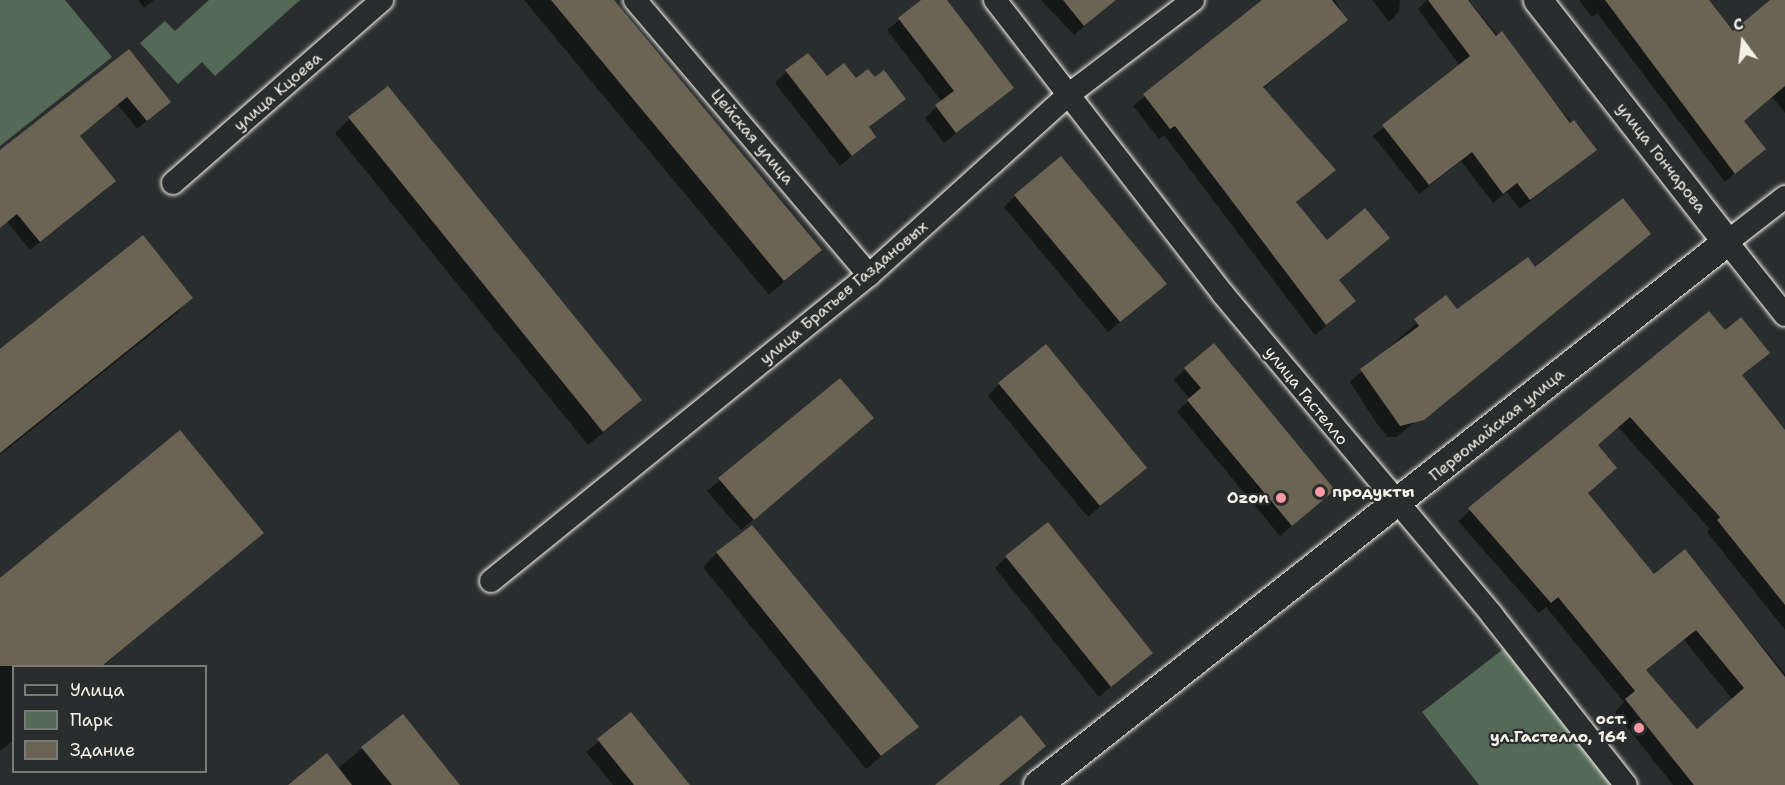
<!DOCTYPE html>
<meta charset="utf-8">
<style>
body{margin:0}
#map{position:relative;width:1785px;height:785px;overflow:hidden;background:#2a2d2e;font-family:"Shantell Sans",sans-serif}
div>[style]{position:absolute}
.green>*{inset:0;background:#546a57}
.shadow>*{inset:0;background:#0007}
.building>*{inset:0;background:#6b6353}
.roads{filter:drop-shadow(0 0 2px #f4f1e8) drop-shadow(0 0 2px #f4f1e8)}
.minor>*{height:22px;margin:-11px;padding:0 11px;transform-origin:11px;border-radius:11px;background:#2a2d2e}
.tertiary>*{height:28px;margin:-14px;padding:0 14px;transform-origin:14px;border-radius:14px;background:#2a2d2e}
.dots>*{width:16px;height:16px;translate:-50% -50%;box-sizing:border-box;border:3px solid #2a2d2e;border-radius:50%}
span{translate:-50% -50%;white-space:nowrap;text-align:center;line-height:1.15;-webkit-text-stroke:4.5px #2a2d2e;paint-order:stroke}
.street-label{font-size:16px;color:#f4f1e8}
.poi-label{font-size:16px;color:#f4f1e8;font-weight:700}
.left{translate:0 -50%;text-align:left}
.right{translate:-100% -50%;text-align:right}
.legend{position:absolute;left:12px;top:665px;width:195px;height:108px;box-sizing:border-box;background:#2a2d2e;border:2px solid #7b7b78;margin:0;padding:8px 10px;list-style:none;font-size:18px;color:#f4f1e8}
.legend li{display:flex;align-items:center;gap:12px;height:30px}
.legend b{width:30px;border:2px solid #7b7b78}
.north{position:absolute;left:1713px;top:12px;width:60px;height:60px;-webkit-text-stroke:4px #2a2d2e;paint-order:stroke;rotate:345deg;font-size:16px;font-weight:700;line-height:24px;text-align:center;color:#f4f1e8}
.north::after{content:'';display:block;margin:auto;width:21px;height:27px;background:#f4f1e8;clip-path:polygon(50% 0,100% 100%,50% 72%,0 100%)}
</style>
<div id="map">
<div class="green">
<i style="clip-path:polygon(0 0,65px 0,112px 57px,0 146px)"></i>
<i style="clip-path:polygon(209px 0,300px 0,215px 76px,202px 62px,178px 84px,140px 43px,165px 21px,175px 31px)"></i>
<i style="clip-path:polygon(1515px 640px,1629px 785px,1479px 785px,1422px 712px)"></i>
</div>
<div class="shadow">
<i style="clip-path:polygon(138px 0,154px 0,144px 8px)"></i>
<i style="clip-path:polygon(524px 0,612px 0,820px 250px,769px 295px)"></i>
<i style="clip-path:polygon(924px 0,945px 0,1012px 88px,944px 143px,925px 118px,942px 102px,887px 30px)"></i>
<i style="clip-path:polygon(1041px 0,1116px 0,1074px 35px)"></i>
<i style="clip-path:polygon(1265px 0,1335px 0,1346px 20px,1262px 89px,1334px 170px,1295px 203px,1338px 281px,1343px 311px,1315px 335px,1164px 135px,1159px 139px,1133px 106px)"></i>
<i style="clip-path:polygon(1372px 0,1400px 0,1399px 12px,1389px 22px)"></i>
<i style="clip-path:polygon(1427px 0,1468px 0,1595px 150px,1520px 209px,1507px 192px,1493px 203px,1461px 161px,1419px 194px,1373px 136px,1460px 66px,1418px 9px)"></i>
<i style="clip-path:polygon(1579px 0,1707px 0,1733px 34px,1773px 0,1785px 0,1785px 113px,1772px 97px,1742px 122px,1764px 149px,1725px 182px,1597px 13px,1592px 17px)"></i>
<i style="clip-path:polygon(129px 51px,169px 102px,137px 129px,118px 105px,79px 137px,105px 190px,30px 250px,7px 222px,0 228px,0 153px)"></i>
<i style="clip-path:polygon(786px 72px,875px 79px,904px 98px,868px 129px,874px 137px,840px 166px,775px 83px)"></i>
<i style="clip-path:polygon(349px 119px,640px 400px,626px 414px,588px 445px,335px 133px)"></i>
<i style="clip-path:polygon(1015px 196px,1165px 284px,1108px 332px,1004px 207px)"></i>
<i style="clip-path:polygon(1649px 234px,1396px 437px,1388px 437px,1377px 424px,1350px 382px,1446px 297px,1456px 311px,1535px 269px)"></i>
<i style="clip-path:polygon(191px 298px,177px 313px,0 455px,0 351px)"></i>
<i style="clip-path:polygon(evenodd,1709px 313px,1724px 332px,1768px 353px,1741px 376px,1785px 432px,1785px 630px,1707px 532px,1710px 529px,1618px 427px,1596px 446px,1615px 468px,1587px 494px,1654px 576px,1684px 551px,1785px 674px,1785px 785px,1673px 785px,1615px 712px,1624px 702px,1546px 607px,1539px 613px,1458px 521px,1709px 313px,1684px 640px,1733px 700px,1697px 731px,1645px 671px,1684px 640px)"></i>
<i style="clip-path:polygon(1185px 369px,1333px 490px,1280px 536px,1177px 412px,1190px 399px,1174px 380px)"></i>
<i style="clip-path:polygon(840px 380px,872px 418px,741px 530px,707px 491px)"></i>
<i style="clip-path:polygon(999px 384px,1145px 468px,1088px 517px,988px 396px)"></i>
<i style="clip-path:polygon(262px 533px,103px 666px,14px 666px,14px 740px,0 751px,0 580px)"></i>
<i style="clip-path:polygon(717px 553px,917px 727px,866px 769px,703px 567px)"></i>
<i style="clip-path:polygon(1006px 557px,1151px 652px,1099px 697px,995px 568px)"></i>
<i style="clip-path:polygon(630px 714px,688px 785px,613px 785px,586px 752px)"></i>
<i style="clip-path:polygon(402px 716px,458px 785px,290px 785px,337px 769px)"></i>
</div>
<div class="building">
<i style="clip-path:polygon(551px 0,614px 0,822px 250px,784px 281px)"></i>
<i style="clip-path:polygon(921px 0,947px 0,1014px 88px,956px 133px,935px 105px,954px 91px,898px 18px)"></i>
<i style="clip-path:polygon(1063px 0,1116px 0,1084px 26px)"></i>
<i style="clip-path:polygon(1262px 0,1332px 0,1348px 20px,1263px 87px,1336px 170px,1296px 202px,1327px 240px,1365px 208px,1390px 238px,1339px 280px,1356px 301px,1326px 325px,1175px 126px,1170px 129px,1143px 94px)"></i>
<i style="clip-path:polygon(1428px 0,1468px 0,1496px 36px,1502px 31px,1570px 123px,1574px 120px,1597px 150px,1530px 200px,1517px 183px,1503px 194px,1472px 152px,1429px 185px,1382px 125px,1470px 56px)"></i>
<i style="clip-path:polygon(1605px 0,1709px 0,1733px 31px,1770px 0,1785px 0,1785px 86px,1744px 121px,1766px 149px,1735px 174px)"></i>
<i style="clip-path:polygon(129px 49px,171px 102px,147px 121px,127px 97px,80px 136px,116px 181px,40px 242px,17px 214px,0 228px,0 150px)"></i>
<i style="clip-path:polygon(808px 53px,827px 76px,844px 63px,856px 78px,868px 69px,875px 77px,884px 70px,906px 99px,869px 127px,876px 137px,852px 156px,785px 70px)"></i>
<i style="clip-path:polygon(388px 86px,642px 400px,603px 432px,348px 117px)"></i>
<i style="clip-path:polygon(1061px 156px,1167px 284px,1120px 322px,1014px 195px)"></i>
<i style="clip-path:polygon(1623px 198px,1651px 234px,1424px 420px,1400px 426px,1360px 369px,1419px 326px,1414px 319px,1446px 295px,1457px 309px,1528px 257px,1535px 267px)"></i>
<i style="clip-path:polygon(143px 235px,193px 298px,0 453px,0 349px)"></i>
<i style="clip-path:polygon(evenodd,1709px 311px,1725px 330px,1741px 317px,1770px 353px,1742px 375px,1785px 430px,1785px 605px,1717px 520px,1720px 517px,1630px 417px,1598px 445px,1617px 468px,1588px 493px,1654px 574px,1685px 549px,1785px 677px,1785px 785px,1694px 785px,1625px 699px,1635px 691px,1558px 597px,1551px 603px,1468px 508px,1709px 311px,1696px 630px,1744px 688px,1697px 729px,1646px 670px,1696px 630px)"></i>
<i style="clip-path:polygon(1214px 343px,1335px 490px,1292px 526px,1187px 400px,1201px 388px,1184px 368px)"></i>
<i style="clip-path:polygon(1046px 344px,1147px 468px,1100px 506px,998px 383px)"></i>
<i style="clip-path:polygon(840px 378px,874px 418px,754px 520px,718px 478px)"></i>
<i style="clip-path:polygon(180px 430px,264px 533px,102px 666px,0 666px,0 578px)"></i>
<i style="clip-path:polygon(1048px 522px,1153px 653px,1111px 687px,1005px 556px)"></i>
<i style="clip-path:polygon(752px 525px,919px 727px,881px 756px,716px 552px)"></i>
<i style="clip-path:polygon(631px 712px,690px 785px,634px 785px,597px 739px)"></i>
<i style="clip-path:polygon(403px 714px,460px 785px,392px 785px,361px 747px)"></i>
<i style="clip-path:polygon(1021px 715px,1046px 746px,999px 785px,935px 785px)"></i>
<i style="clip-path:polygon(327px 753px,352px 785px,288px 785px)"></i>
</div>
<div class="roads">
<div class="minor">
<i style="left:635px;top:0;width:361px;rotate:49.6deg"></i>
<i style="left:995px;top:0;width:372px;rotate:52.2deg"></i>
<i style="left:1223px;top:294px;width:419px;rotate:50deg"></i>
<i style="left:1492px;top:615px;width:216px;rotate:51.8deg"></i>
<i style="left:173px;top:183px;width:278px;rotate:-41.2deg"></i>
<i style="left:1785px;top:197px;width:73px;rotate:142.2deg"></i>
<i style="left:1727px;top:242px;width:93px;rotate:51.5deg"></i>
<i style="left:491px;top:581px;width:486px;rotate:-39deg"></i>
<i style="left:869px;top:275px;width:268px;rotate:-42.1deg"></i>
<i style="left:1068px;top:95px;width:157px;rotate:-37.2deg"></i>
</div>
<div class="tertiary">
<i style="left:1038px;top:785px;width:877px;rotate:-38.24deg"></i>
<i style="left:1727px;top:242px;width:307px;rotate:-128deg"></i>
</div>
</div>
<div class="dots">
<i style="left:1320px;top:492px;background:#ff9aa2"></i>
<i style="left:1281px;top:498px;background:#ff9aa2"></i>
<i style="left:1639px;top:728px;background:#ff9aa2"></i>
</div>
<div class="street-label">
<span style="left:278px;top:92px;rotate:-41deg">улица Кцоева</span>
<span style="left:752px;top:137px;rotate:50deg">Цейская улица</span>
<span style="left:1661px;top:158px;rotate:52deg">улица Гончарова</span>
<span style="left:844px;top:293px;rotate:-40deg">улица Братьев Газдановых</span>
<span style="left:1306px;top:396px;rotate:51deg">улица Гастелло</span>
<span style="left:1497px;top:425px;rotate:-39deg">Первомайская улица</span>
</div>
<div class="poi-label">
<span class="left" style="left:1332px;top:492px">продукты</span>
<span class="right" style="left:1269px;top:498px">Ozon</span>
<span class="right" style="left:1627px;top:728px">ост.<br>ул.Гастелло, 164</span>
</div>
<ul class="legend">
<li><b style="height:8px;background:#2a2d2e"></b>Улица</li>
<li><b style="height:16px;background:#546a57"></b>Парк</li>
<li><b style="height:16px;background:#6b6353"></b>Здание</li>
</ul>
<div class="north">С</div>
</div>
